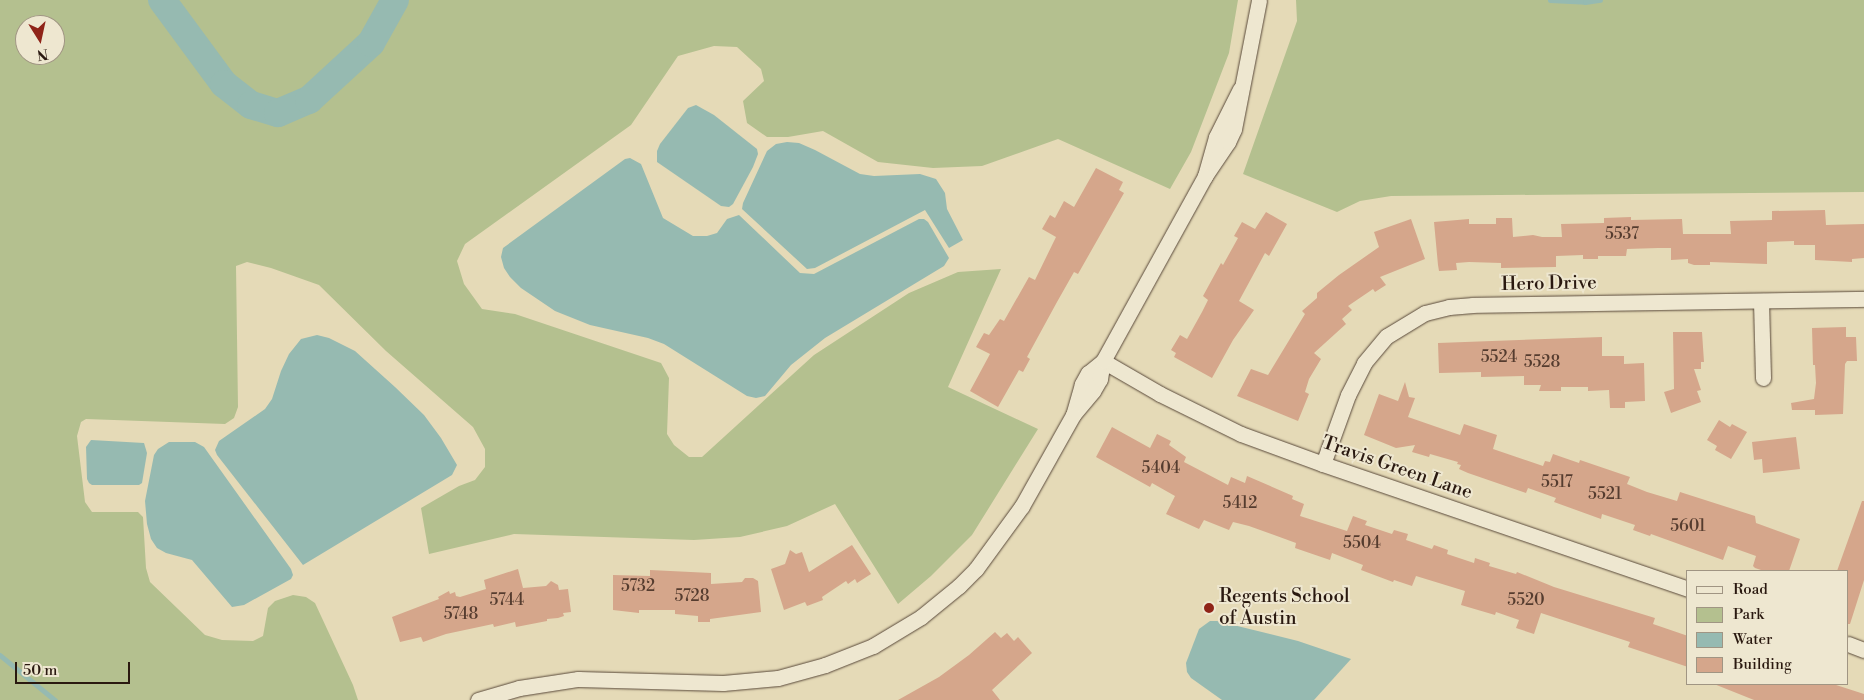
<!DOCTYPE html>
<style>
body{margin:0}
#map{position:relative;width:1864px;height:700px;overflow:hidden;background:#e5dab7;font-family:"Libre Bodoni",serif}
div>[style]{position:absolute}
.green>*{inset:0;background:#b4c08f}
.water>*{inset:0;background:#96bab1}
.stream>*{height:4.5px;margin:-2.25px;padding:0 2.25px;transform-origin:2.25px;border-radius:2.25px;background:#96bab1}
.river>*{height:28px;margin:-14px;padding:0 14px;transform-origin:14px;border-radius:14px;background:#96bab1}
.building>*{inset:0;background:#d5a68b}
.roads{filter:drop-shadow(0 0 1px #59493a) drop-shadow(0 0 1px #59493a)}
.minor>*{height:15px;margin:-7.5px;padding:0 7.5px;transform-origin:7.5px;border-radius:7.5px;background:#eee7d0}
.dots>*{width:14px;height:14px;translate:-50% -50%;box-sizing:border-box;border:2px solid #eee7d0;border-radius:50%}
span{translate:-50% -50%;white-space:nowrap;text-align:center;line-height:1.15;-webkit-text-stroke:4px #eee7d0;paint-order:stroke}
.number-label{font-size:16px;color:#553c2f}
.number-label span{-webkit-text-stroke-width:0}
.street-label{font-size:19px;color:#2a1910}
.poi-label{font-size:19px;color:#2a1910}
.left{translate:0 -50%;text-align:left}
.legend{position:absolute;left:1686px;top:570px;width:162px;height:115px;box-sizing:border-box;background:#eee7d0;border:1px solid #a09583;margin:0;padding:6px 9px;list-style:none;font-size:15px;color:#2a1910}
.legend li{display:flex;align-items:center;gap:10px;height:25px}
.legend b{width:25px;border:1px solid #a09583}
.north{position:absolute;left:15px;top:15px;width:50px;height:50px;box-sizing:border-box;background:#eee7d0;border:1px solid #a09583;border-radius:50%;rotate:170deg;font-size:14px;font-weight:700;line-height:20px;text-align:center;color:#2a1910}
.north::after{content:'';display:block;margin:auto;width:18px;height:22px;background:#8f2418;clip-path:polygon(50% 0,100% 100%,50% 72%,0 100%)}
.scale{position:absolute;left:15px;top:662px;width:115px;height:22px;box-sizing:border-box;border:2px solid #2a1910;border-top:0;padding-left:6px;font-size:15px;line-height:18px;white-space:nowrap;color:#2a1910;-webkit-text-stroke:4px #eee7d0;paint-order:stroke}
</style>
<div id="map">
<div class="green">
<i style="clip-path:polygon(evenodd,0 0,1238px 0,1229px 53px,1191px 152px,1170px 189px,1058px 139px,982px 166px,933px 168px,878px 162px,823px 131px,788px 137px,767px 137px,747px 123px,743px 101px,764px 81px,761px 69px,737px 47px,714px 46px,678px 56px,631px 125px,465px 244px,457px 261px,464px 284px,482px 309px,515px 314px,661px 363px,669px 378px,667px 434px,674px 445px,689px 457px,702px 457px,814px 355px,909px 293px,958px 272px,1001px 269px,948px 387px,1038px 429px,972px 535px,931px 576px,898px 604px,835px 504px,787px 526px,740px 537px,694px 540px,514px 534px,429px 554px,421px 508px,459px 486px,475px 480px,485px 467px,485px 449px,473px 427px,386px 351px,319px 285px,271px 268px,247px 262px,236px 266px,238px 407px,234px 418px,225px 424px,86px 419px,81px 422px,77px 436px,85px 502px,92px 512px,138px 512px,143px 517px,146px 568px,150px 582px,205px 635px,222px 640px,253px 641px,263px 636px,268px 608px,275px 601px,293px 595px,306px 597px,315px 603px,353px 685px,358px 700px,0 700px,0 0,25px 25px,55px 25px,55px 55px,25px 55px,25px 25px)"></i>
<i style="clip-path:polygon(1296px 0,1864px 0,1864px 192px,1391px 196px,1360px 201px,1337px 212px,1243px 174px,1297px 21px)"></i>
</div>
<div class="water">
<i style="clip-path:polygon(696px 105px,714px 115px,757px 149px,758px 154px,753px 167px,733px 204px,729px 207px,721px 206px,657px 162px,657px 151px,660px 144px,688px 108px)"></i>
<i style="clip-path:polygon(787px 142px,799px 143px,815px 150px,860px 174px,874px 176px,920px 174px,936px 179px,945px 193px,947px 209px,963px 240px,949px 248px,925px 210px,815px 268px,807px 269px,742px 209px,743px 203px,767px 151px,776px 144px)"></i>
<i style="clip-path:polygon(630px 158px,641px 164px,663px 218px,693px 236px,707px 236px,717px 233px,727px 219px,739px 215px,800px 273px,814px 274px,919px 219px,924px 219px,928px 222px,949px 258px,944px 266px,825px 338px,791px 365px,765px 396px,756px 398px,747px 396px,664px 344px,648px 338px,590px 325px,555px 311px,521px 288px,510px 277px,504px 268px,501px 257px,503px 248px,625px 159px)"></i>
<i style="clip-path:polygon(317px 335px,329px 338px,355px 351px,395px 387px,424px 415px,441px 438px,457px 465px,452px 475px,303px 565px,217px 455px,215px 450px,219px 441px,265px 409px,272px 399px,281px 371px,289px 354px,301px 339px)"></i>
<i style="clip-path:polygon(91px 440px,144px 443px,147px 453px,142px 483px,139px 485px,92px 485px,89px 483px,87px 479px,86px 447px)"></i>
<i style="clip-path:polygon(169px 442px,195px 442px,204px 447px,291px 569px,293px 575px,291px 579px,244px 605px,232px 607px,192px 560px,166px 553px,157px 548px,151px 539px,147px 524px,145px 501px,154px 455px,158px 449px)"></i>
<i style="clip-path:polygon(1210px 621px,1217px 621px,1298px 641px,1351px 659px,1314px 700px,1222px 700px,1191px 678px,1187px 672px,1186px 663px,1199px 629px)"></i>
</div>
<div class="stream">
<i style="left:1550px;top:0;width:35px;rotate:3deg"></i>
<i style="left:1585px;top:2px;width:15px;rotate:-8deg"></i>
<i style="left:0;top:655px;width:71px;rotate:39.3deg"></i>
</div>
<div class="river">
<i style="left:162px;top:0;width:104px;rotate:53.6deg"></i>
<i style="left:224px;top:84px;width:34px;rotate:38deg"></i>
<i style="left:251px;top:105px;width:28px;rotate:17deg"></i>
<i style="left:278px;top:113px;width:34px;rotate:-23deg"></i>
<i style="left:309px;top:100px;width:84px;rotate:-42.6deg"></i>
<i style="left:371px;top:43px;width:49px;rotate:-60.8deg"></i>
</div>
<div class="building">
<i style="clip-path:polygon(1096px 168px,1123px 182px,1119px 190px,1124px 193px,1078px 274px,1074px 272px,1057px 302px,1027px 357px,1030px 359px,1023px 372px,1019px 370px,998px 407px,970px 391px,990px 354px,976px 347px,984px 333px,989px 335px,1000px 319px,1004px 321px,1029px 277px,1035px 280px,1056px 237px,1042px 229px,1050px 215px,1055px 218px,1064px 201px,1074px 207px)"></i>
<i style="clip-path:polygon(1825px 210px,1826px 225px,1864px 224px,1864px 258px,1852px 259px,1852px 262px,1815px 260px,1815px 245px,1794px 245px,1794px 241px,1767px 242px,1767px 264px,1710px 262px,1710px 265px,1694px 265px,1688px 263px,1688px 259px,1671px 260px,1671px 248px,1658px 248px,1627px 249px,1626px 256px,1598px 256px,1598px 259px,1583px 259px,1583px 255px,1556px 256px,1556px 267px,1501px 268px,1501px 263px,1469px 262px,1456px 263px,1457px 270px,1439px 271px,1438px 265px,1434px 222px,1469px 219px,1469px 224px,1496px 224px,1496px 218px,1512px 218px,1513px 237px,1533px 235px,1542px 237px,1562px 237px,1561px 224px,1604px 223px,1604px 218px,1631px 217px,1631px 220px,1682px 219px,1683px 234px,1731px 234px,1730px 221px,1772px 220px,1772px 211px)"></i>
<i style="clip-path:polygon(1266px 212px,1287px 224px,1269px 256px,1265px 253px,1239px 301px,1254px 310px,1233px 340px,1212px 378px,1174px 357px,1176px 353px,1171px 350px,1180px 335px,1187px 339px,1202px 312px,1208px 300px,1203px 296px,1221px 263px,1223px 265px,1238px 238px,1234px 236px,1242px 222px,1255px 229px)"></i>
<i style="clip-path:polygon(1411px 219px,1425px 259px,1380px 277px,1386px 285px,1375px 292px,1373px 289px,1348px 306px,1352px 310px,1342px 319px,1346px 324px,1314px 353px,1321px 359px,1309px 379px,1305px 392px,1309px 394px,1298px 421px,1237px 396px,1251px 369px,1268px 375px,1305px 314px,1302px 311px,1317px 298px,1317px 293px,1339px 275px,1379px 247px,1374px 232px)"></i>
<i style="clip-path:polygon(1846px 327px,1846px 337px,1856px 337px,1857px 361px,1847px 361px,1845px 364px,1843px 414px,1815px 415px,1815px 410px,1792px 410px,1791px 403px,1814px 399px,1816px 383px,1815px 365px,1813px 365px,1812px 328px)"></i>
<i style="clip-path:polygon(1673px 332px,1702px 332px,1704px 362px,1701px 362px,1701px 369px,1694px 369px,1701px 390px,1697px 391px,1701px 402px,1671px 413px,1664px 392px,1674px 389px)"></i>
<i style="clip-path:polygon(1602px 337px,1602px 356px,1624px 356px,1624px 364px,1644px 363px,1645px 401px,1625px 402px,1625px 408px,1610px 408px,1609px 390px,1588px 391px,1588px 387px,1561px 387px,1561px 391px,1539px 391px,1541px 385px,1524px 385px,1524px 376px,1481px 377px,1481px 372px,1439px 373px,1438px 343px)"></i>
<i style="clip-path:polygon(1405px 382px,1409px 397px,1415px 398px,1408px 417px,1460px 435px,1464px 424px,1497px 435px,1493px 449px,1543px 466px,1545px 461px,1550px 462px,1553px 454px,1579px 463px,1580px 460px,1630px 477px,1627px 484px,1647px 492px,1677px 501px,1680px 492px,1755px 516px,1756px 523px,1800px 539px,1789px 571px,1764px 571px,1755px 568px,1753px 566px,1756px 556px,1728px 546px,1723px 560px,1651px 534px,1650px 536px,1633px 530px,1635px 525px,1602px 514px,1601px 519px,1554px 502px,1556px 498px,1528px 488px,1526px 493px,1468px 473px,1459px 469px,1461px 465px,1457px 464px,1458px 462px,1430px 454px,1429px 457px,1412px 452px,1415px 445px,1396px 448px,1364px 435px,1379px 394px,1398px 401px)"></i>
<i style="clip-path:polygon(1719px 420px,1730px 427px,1732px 424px,1747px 432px,1731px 459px,1715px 450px,1717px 446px,1707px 440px)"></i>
<i style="clip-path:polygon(1112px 427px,1150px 448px,1157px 434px,1171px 441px,1169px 445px,1186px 457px,1184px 462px,1228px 485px,1231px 477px,1245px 483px,1247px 476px,1293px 496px,1292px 499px,1304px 504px,1300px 516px,1347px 531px,1353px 516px,1367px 521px,1365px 525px,1392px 534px,1394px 530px,1408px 534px,1406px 540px,1432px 549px,1434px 545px,1448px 550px,1447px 554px,1474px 563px,1475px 558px,1490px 563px,1489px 566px,1516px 574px,1517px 572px,1554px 587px,1655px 618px,1653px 624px,1688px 636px,1688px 667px,1628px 647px,1630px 642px,1541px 613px,1534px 634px,1516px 628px,1519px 620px,1496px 612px,1495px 615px,1461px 605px,1465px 591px,1416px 576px,1412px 586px,1394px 580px,1393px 582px,1361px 570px,1363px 565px,1332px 553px,1330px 560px,1295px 548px,1296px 543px,1249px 526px,1233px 522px,1229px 530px,1204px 520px,1199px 529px,1166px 514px,1175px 496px,1152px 483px,1150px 487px,1096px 457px)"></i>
<i style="clip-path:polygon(1796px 437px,1800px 469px,1763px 473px,1762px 459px,1754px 460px,1752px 442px)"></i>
<i style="clip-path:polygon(1862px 501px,1864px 501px,1864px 580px,1850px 624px,1848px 624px,1848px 571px,1837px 571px)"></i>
<i style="clip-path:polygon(852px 545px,871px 574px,857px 583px,855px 579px,848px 584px,846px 581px,822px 597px,823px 600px,807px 606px,805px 602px,784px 610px,771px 569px,785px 564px,790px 550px,796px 554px,802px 552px,809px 572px)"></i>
<i style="clip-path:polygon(518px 569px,523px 588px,546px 586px,551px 581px,558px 585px,559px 590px,568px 589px,571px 612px,563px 613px,564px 616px,558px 618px,547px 619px,547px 621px,516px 627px,515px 622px,494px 627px,493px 624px,446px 634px,423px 642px,421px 637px,400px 642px,392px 617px,439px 599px,438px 597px,449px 591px,450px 594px,455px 592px,456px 596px,460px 597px,486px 589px,484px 580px)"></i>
<i style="clip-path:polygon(650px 570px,711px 573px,711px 584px,742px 582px,745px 578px,753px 578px,758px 581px,761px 612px,710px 619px,710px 622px,698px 622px,698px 616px,675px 614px,675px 610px,639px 610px,639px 613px,613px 610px,613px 575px,650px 576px)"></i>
<i style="clip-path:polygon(995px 632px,1001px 638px,1007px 633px,1014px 641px,1018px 637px,1032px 653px,992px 690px,1000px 700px,898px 700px,939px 677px,969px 655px)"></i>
<i style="clip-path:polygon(1714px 684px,1833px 684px,1864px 694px,1864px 700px,1754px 700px)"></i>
</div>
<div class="roads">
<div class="minor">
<i style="left:1240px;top:89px;width:54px;rotate:116.6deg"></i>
<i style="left:1216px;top:137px;width:41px;rotate:105.8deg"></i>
<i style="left:1205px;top:176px;width:41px;rotate:-55.9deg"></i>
<i style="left:1228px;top:142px;width:14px;rotate:-65deg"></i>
<i style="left:1234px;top:129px;width:131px;rotate:-79deg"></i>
<i style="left:1761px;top:301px;width:77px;rotate:88.5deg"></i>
<i style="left:1103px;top:361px;width:66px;rotate:30.1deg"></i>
<i style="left:1160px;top:394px;width:90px;rotate:26.3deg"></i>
<i style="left:1241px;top:434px;width:87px;rotate:20.1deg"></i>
<i style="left:1323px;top:464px;width:386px;rotate:18.9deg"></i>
<i style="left:1103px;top:361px;width:19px;rotate:141deg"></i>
<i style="left:1088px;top:373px;width:13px;rotate:119deg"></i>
<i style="left:1082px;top:384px;width:32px;rotate:106deg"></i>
<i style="left:1073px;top:415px;width:31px;rotate:-50deg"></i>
<i style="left:1093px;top:391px;width:14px;rotate:-60deg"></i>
<i style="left:1100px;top:379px;width:18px;rotate:-81deg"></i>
<i style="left:1103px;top:361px;width:211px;rotate:-61.1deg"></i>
<i style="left:1323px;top:464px;width:73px;rotate:-70.1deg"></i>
<i style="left:1348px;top:395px;width:36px;rotate:-63deg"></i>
<i style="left:1364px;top:363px;width:35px;rotate:-50deg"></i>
<i style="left:1387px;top:336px;width:44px;rotate:-31.2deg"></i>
<i style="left:1425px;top:313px;width:25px;rotate:-14deg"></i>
<i style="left:1449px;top:307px;width:24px;rotate:-5deg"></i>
<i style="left:1473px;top:305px;width:391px;rotate:-0.9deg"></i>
<i style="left:1848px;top:644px;width:17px;rotate:21deg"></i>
<i style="left:478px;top:700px;width:43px;rotate:-16.3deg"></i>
<i style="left:519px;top:688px;width:60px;rotate:-8.7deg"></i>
<i style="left:578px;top:679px;width:145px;rotate:1.6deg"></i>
<i style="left:723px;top:683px;width:55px;rotate:-5.2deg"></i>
<i style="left:778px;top:678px;width:49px;rotate:-15.5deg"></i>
<i style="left:825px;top:665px;width:52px;rotate:-21.6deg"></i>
<i style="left:873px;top:646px;width:56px;rotate:-31.1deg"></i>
<i style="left:921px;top:617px;width:49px;rotate:-39.2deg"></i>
<i style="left:959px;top:586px;width:24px;rotate:-45deg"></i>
<i style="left:976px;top:569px;width:78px;rotate:-53.9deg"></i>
<i style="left:1022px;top:506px;width:104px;rotate:-60.7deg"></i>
</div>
</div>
<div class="dots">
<i style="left:1209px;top:608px;background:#8f2418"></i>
</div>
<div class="number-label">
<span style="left:1622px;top:234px">5537</span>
<span style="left:1499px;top:357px">5524</span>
<span style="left:1542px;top:362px">5528</span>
<span style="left:1161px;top:468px">5404</span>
<span style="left:1557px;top:482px">5517</span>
<span style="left:1605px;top:494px">5521</span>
<span style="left:1240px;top:503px">5412</span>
<span style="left:1688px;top:526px">5601</span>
<span style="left:1362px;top:543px">5504</span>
<span style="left:638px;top:586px">5732</span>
<span style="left:692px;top:596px">5728</span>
<span style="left:507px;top:600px">5744</span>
<span style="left:1526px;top:600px">5520</span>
<span style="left:461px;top:614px">5748</span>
</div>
<div class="street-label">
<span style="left:1549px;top:284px;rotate:-1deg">Hero Drive</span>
<span style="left:1397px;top:468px;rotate:19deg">Travis Green Lane</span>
</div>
<div class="poi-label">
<span class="left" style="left:1219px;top:608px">Regents School<br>of Austin</span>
</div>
<ul class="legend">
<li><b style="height:6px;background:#eee7d0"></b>Road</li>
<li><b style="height:14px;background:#b4c08f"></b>Park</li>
<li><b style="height:14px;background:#96bab1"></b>Water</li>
<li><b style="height:14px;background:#d5a68b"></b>Building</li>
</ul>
<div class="north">N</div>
<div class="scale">50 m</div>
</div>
